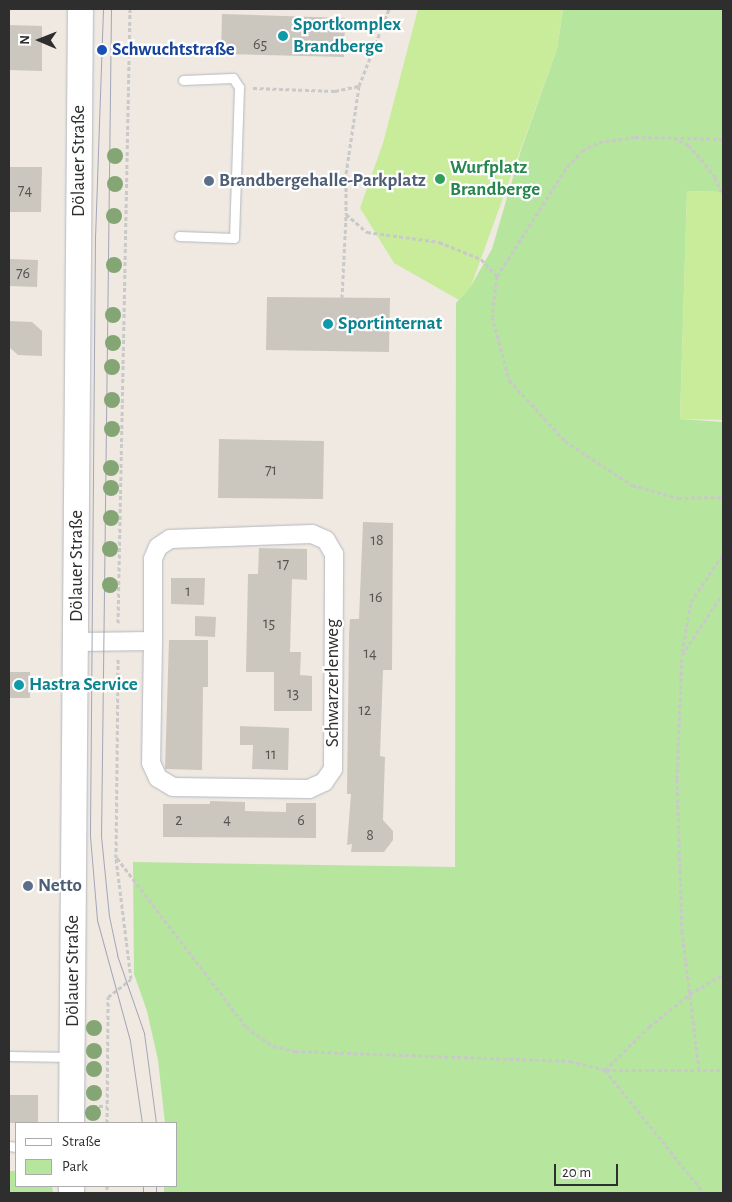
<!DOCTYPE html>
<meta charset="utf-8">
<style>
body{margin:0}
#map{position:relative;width:732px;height:1202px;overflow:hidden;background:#efe9e1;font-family:"Alegreya Sans",sans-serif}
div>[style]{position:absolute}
.green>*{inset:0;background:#b6e59e}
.pitch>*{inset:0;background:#c9ec9a}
.building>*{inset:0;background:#cbc7bf}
.path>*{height:3px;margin-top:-1.5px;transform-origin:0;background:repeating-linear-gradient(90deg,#c9c9c9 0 4px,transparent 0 6.5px)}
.roads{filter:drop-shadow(0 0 1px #b4b7c1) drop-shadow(0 0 1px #b4b7c1)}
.service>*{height:9px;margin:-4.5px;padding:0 4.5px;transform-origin:4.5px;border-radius:4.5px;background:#fff}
.minor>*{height:18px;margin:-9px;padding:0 9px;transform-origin:9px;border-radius:9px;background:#fff}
.secondary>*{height:25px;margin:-12.5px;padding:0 12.5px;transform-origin:12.5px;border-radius:12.5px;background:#fff}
.tram>*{height:1px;margin:-0.5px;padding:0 0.5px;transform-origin:0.5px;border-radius:0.5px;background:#a3a6b8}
.trees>*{width:16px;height:16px;margin:-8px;border-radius:50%;background:#84a574}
.dots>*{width:14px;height:14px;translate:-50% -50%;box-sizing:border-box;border:2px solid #fff;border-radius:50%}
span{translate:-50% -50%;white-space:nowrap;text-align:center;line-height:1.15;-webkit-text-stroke:4.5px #fff;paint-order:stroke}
.number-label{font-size:16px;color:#555452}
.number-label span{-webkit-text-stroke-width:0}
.culture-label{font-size:19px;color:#0d838f;font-weight:700}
.left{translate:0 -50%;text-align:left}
.transit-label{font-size:19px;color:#164399;font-weight:700}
.street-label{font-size:19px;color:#2e2e2e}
.leisure-label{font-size:19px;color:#27864d;font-weight:700}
.service-label{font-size:19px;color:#4e5e75;font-weight:700}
.frame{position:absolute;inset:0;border:10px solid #2e2e2e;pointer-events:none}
.legend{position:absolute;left:15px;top:1122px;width:162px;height:65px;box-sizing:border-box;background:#fff;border:1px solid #ababab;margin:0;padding:6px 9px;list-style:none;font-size:15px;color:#2e2e2e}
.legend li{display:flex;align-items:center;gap:10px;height:25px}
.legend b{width:25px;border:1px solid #ababab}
.north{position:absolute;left:15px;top:15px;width:50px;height:50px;-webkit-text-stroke:4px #fff;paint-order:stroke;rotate:271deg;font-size:14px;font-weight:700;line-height:20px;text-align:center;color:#2e2e2e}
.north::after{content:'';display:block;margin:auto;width:18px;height:22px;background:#2e2e2e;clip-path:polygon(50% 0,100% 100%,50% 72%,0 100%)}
.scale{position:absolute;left:554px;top:1164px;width:64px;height:22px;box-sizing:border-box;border:2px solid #2e2e2e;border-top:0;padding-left:6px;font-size:15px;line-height:18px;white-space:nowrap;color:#2e2e2e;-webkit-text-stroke:4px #fff;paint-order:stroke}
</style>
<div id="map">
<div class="green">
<i style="clip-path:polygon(563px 9px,723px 9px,723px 192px,687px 191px,680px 419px,723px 422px,723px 1193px,164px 1193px,164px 1186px,176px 1186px,176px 1123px,165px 1123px,158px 1060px,147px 1011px,134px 974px,133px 862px,455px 867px,456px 303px,471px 286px,492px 249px,521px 150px,557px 49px)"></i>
<i style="clip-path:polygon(9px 1171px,16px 1171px,16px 1186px,52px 1186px,53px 1193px,9px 1193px)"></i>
</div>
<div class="pitch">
<i style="clip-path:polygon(418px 9px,563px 9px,557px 49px,471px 286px,459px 300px,394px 263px,360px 208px,383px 143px)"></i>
<i style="clip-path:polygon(687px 191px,723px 192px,723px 420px,680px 419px)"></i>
</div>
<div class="building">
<i style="clip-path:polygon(222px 14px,345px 18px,344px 57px,221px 54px)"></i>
<i style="clip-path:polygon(9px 25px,42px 26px,42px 71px,9px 70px)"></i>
<i style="clip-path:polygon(9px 167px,42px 167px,41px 212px,9px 212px)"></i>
<i style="clip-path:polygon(9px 259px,38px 260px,37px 287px,9px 286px)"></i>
<i style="clip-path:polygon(267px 297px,390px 298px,389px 352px,266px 350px)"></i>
<i style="clip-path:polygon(9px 321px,32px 322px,42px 331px,42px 356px,18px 355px,9px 347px)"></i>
<i style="clip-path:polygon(219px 439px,324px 441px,323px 499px,218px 498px)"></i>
<i style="clip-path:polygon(363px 522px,393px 523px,392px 670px,383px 670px,380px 756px,385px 757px,383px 820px,393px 831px,393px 840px,384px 852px,351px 852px,352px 844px,347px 845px,351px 794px,347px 794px,349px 635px,350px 619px,359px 619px)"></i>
<i style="clip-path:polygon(259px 548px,307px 549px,307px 580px,292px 579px,290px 652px,301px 652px,300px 675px,312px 676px,312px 711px,274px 711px,274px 672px,246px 672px,248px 574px,258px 574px)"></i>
<i style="clip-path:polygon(171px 578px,205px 578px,204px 605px,171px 604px)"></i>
<i style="clip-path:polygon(195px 616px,216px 617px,215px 637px,195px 636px)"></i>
<i style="clip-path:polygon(169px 640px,208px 640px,208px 687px,203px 687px,202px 770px,165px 769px)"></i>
<i style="clip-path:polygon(9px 672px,30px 672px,30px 698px,9px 698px)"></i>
<i style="clip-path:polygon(240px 726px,289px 728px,288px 770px,252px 769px,253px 745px,240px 745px)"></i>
<i style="clip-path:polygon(210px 801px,245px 802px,245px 811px,286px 812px,286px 803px,316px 803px,316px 838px,163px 837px,163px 804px,210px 804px)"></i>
<i style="clip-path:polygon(9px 1095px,38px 1095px,38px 1123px,9px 1123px)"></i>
</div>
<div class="path">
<i style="left:359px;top:86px;width:89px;rotate:98.4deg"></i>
<i style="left:346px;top:174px;width:40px;rotate:90deg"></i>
<i style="left:346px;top:214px;width:28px;rotate:41deg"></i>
<i style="left:367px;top:232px;width:73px;rotate:7.9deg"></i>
<i style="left:439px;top:242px;width:45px;rotate:22deg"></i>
<i style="left:481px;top:259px;width:23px;rotate:47deg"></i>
<i style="left:497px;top:276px;width:40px;rotate:97.1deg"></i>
<i style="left:492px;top:316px;width:66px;rotate:75.1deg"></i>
<i style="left:509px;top:380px;width:83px;rotate:47.4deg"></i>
<i style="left:565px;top:441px;width:80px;rotate:33.3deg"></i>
<i style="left:632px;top:485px;width:48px;rotate:15.8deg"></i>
<i style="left:678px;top:498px;width:45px;rotate:-1.3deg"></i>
<i style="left:253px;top:88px;width:82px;rotate:2.1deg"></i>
<i style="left:335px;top:91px;width:25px;rotate:-12deg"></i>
<i style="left:359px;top:86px;width:83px;rotate:-68.7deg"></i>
<i style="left:673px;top:138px;width:17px;rotate:25deg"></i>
<i style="left:688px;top:145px;width:19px;rotate:47deg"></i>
<i style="left:701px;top:159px;width:23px;rotate:52deg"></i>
<i style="left:715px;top:177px;width:16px;rotate:68deg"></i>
<i style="left:497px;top:276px;width:130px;rotate:-57.3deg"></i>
<i style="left:567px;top:167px;width:22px;rotate:-47deg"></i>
<i style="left:582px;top:151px;width:19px;rotate:-28deg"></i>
<i style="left:599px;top:142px;width:36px;rotate:-8deg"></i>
<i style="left:635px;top:137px;width:88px;rotate:1.3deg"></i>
<i style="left:342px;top:298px;width:83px;rotate:-87.2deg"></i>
<i style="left:118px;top:623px;width:614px;rotate:-88.88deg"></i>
<i style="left:682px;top:652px;width:51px;rotate:-79.8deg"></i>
<i style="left:691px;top:602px;width:58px;rotate:-56.3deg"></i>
<i style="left:117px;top:858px;width:213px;rotate:52.6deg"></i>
<i style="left:246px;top:1027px;width:33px;rotate:35deg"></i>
<i style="left:273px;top:1046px;width:23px;rotate:13deg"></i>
<i style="left:295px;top:1051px;width:275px;rotate:2.1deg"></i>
<i style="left:570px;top:1061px;width:36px;rotate:14deg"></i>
<i style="left:605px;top:1070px;width:158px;rotate:51.2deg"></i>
<i style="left:605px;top:1070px;width:62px;rotate:-44.3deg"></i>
<i style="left:649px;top:1027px;width:53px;rotate:-38.8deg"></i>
<i style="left:690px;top:994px;width:39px;rotate:-31deg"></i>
<i style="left:606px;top:1070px;width:117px"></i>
<i style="left:699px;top:1070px;width:139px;rotate:-97deg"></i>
<i style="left:682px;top:932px;width:153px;rotate:-91.9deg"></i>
<i style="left:677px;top:779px;width:124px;rotate:-87.7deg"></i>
<i style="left:682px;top:655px;width:74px;rotate:-56.5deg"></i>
<i style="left:93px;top:1106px;width:14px"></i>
<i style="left:107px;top:1123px;width:126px;rotate:-89.5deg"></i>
<i style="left:108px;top:997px;width:29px;rotate:-38deg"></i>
<i style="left:131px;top:979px;width:122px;rotate:-97.1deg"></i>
<i style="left:116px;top:858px;width:199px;rotate:-89.4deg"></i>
<i style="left:107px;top:1186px;width:7px;rotate:90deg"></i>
</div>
<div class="roads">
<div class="service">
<i style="left:179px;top:236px;width:55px;rotate:2.1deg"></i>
<i style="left:234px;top:238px;width:151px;rotate:-88.1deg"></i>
<i style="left:239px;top:87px;width:11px;rotate:-124deg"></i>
<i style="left:233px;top:78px;width:50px;rotate:177.7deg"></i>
<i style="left:9px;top:1056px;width:62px;rotate:0.9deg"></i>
<i style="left:9px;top:1146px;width:7px;rotate:8deg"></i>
</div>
<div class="minor">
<i style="left:77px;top:642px;width:76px;rotate:-0.8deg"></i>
<i style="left:153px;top:641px;width:122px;rotate:90.9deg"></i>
<i style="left:151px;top:763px;width:17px;rotate:65deg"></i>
<i style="left:158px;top:778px;width:17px;rotate:31deg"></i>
<i style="left:173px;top:787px;width:136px;rotate:0.8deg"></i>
<i style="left:309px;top:789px;width:17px;rotate:-25deg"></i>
<i style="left:324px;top:782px;width:16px;rotate:-55deg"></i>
<i style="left:333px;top:769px;width:215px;rotate:-89.7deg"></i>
<i style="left:334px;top:554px;width:16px;rotate:-120deg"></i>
<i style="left:326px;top:540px;width:15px;rotate:-157deg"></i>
<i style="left:312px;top:534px;width:142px;rotate:178deg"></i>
<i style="left:170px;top:539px;width:14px;rotate:146deg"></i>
<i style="left:158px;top:547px;width:13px;rotate:113deg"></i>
<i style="left:153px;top:559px;width:82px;rotate:90deg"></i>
</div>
<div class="secondary">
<i style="left:71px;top:1123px;width:1114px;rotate:-89.54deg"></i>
<i style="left:71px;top:1193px;width:7px;rotate:-90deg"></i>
</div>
</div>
<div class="tram">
<i style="left:103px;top:9px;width:226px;rotate:92deg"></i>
<i style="left:95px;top:235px;width:601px;rotate:90.48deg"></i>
<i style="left:90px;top:836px;width:84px;rotate:85.2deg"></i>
<i style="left:97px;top:920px;width:125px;rotate:74.7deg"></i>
<i style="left:130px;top:1041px;width:83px;rotate:81.7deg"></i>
<i style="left:111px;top:9px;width:827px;rotate:90.69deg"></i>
<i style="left:101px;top:836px;width:80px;rotate:84.3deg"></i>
<i style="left:109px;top:916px;width:40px;rotate:78deg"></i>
<i style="left:117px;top:955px;width:83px;rotate:70.9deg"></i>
<i style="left:144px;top:1033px;width:91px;rotate:82.4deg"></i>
<i style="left:143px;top:1186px;width:7px;rotate:90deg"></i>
<i style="left:156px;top:1193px;width:7px;rotate:-90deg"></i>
</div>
<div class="trees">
<i style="left:115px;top:156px"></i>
<i style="left:115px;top:184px"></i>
<i style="left:114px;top:216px"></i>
<i style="left:114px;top:265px"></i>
<i style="left:113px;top:315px"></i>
<i style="left:113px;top:343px"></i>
<i style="left:112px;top:367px"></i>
<i style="left:112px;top:400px"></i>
<i style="left:112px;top:429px"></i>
<i style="left:111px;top:468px"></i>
<i style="left:111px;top:488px"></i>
<i style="left:111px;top:518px"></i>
<i style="left:110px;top:549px"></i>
<i style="left:110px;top:585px"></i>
<i style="left:94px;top:1028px"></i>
<i style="left:94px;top:1051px"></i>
<i style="left:94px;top:1069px"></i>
<i style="left:94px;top:1093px"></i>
<i style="left:93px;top:1113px"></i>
</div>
<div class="dots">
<i style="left:283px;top:36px;background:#0f9aa8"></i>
<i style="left:102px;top:50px;background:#1a4fb4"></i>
<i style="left:440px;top:179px;background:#2e9e5b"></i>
<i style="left:209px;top:181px;background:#5c6f8a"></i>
<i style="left:328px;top:324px;background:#0f9aa8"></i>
<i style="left:19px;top:685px;background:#0f9aa8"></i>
<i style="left:28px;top:886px;background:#5c6f8a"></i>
</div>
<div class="number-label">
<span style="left:260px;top:44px">65</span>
<span style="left:25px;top:190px">74</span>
<span style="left:23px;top:273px">76</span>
<span style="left:271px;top:470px">71</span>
<span style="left:377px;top:540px">18</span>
<span style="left:283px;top:564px">17</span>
<span style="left:188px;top:591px">1</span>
<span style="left:376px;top:597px">16</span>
<span style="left:269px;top:623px">15</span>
<span style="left:370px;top:653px">14</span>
<span style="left:293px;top:693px">13</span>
<span style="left:365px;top:710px">12</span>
<span style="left:271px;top:754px">11</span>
<span style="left:227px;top:819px">4</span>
<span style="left:179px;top:820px">2</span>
<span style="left:301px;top:820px">6</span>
<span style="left:370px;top:835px">8</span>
</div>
<div class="culture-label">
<span class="left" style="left:293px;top:36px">Sportkomplex<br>Brandberge</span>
<span class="left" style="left:338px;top:324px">Sportinternat</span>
<span class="left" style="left:29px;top:685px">Hastra Service</span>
</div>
<div class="transit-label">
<span class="left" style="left:112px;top:50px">Schwuchtstraße</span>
</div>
<div class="street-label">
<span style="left:79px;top:161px;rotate:-90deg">Dölauer Straße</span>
<span style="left:77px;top:566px;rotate:-90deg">Dölauer Straße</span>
<span style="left:333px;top:683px;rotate:-90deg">Schwarzerlenweg</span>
<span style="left:73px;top:971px;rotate:-90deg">Dölauer Straße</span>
</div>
<div class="leisure-label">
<span class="left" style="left:450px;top:179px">Wurfplatz<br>Brandberge</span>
</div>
<div class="service-label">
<span class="left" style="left:219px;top:181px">Brandbergehalle-Parkplatz</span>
<span class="left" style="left:38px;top:886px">Netto</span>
</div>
<div class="frame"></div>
<ul class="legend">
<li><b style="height:6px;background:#fff"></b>Straße</li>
<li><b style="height:14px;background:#b6e59e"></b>Park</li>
</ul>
<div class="north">N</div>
<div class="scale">20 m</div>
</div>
